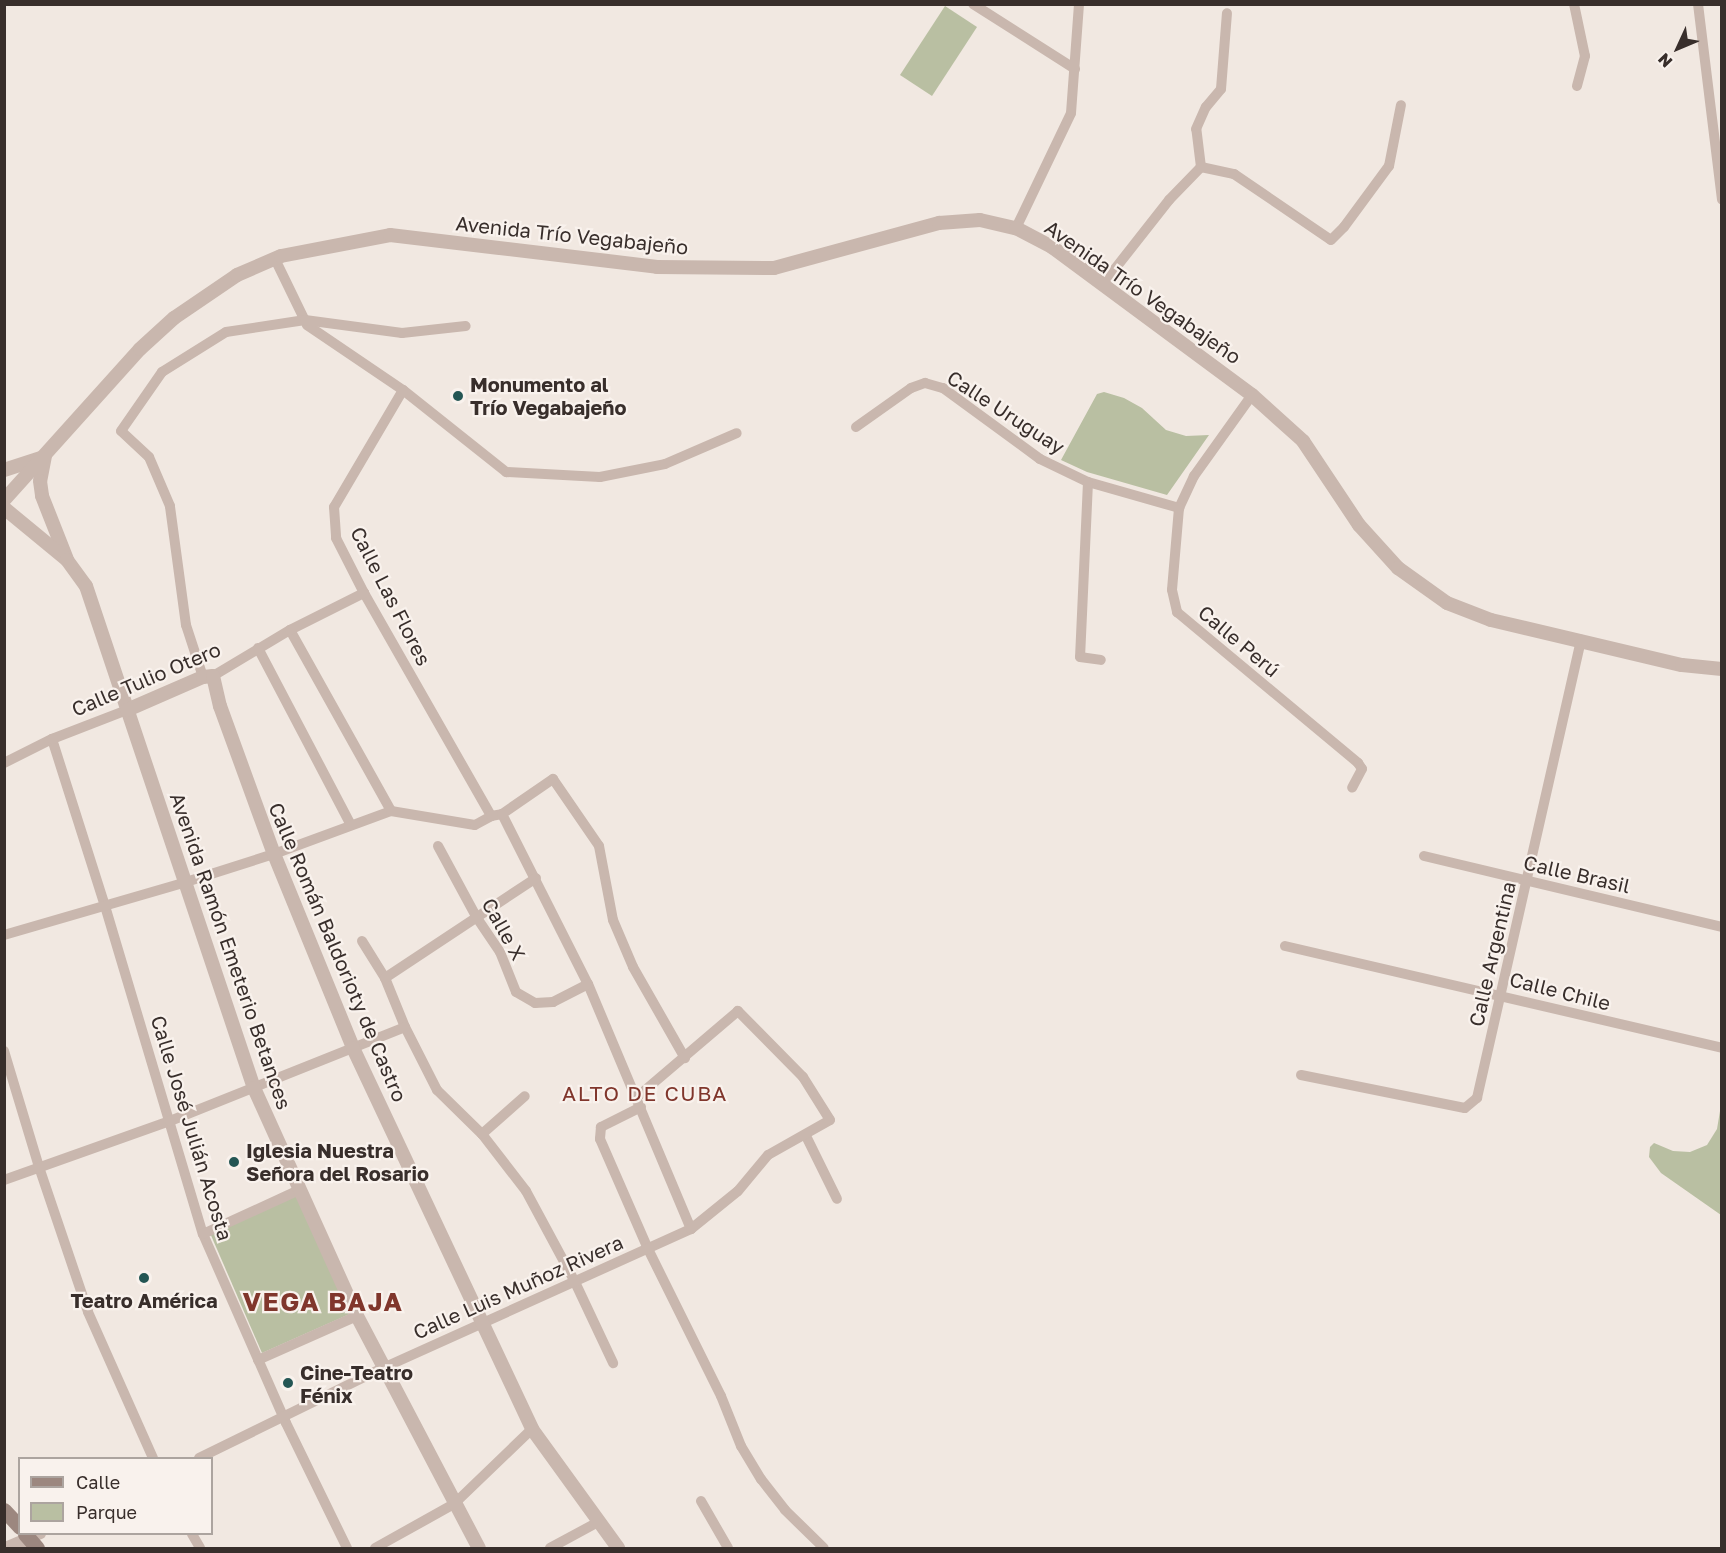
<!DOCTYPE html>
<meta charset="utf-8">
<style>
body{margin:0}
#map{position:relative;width:1726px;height:1553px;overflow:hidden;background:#f1e8e1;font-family:"Golos Text",sans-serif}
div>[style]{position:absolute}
.green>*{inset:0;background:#b9bfa2}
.minor>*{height:10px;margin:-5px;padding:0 5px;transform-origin:5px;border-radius:5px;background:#c9b7ae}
.tertiary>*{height:14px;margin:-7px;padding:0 7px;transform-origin:7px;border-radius:7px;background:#c9b7ae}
.secondary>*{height:15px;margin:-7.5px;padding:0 7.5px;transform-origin:7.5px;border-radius:7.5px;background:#9c877f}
.dots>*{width:16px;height:16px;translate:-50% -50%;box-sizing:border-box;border:3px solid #f9f2ed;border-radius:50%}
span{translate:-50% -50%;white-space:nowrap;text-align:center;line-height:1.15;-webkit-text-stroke:4.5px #f9f2ed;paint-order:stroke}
.street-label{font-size:20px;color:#382e2b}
.poi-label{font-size:20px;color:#382e2b;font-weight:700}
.left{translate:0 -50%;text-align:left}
.neighbourhood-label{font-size:21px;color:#80362c;letter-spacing:1.5px}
.district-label{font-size:26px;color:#80362c;font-weight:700;letter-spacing:1.5px}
.frame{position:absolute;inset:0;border:6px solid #382e2b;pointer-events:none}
.legend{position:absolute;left:18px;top:1457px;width:195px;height:78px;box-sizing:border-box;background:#f9f2ed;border:2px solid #aca49f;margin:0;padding:8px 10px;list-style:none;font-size:18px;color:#382e2b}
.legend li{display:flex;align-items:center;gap:12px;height:30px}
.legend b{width:30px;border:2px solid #aca49f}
.north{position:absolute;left:1648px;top:18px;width:60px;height:60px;-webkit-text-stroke:4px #f9f2ed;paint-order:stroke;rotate:226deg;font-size:16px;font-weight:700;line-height:24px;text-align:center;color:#382e2b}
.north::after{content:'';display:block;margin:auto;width:21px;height:27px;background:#382e2b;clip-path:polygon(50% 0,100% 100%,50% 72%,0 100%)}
</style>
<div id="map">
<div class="green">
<i style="clip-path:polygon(945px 6px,977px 27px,932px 96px,900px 75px)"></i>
<i style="clip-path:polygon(1104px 392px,1124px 398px,1142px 408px,1166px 430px,1186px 436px,1209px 435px,1167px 495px,1087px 472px,1061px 460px,1097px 394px)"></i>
<i style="clip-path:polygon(1720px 1111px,1722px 1111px,1721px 1215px,1661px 1173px,1649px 1157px,1650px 1147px,1654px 1143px,1673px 1151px,1690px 1152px,1707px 1145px,1717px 1129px)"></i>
<i style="clip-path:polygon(299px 1194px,352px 1313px,262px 1353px,210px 1233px)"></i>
</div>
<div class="minor">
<i style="left:973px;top:4px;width:121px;rotate:32.5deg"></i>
<i style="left:1574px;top:4px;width:53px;rotate:78.1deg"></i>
<i style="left:1585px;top:56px;width:31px;rotate:105deg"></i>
<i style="left:1698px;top:4px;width:197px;rotate:83deg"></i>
<i style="left:1201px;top:167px;width:38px;rotate:-97deg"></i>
<i style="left:1196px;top:129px;width:24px;rotate:-66deg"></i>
<i style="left:1206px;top:107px;width:23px;rotate:-50deg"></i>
<i style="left:1221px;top:89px;width:76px;rotate:-85.5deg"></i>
<i style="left:1016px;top:228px;width:127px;rotate:-64.4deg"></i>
<i style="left:1071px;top:113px;width:109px;rotate:-85.8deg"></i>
<i style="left:275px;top:259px;width:73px;rotate:64.1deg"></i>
<i style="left:307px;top:325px;width:116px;rotate:34.1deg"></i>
<i style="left:403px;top:390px;width:132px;rotate:38.5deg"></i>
<i style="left:506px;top:472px;width:94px;rotate:3deg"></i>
<i style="left:600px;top:477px;width:66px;rotate:-11.3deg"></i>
<i style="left:665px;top:464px;width:78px;rotate:-23.3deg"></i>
<i style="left:1103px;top:284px;width:107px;rotate:-51.8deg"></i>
<i style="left:1169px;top:200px;width:46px;rotate:-45.9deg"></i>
<i style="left:1201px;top:167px;width:34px;rotate:12deg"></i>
<i style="left:1234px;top:174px;width:117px;rotate:34.2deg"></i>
<i style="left:1331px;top:240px;width:18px;rotate:-45deg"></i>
<i style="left:1344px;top:227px;width:76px;rotate:-53.6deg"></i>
<i style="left:1389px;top:166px;width:62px;rotate:-78.9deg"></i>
<i style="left:403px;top:390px;width:136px;rotate:120.5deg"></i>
<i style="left:334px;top:507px;width:31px;rotate:86deg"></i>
<i style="left:336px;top:538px;width:62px;rotate:63deg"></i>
<i style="left:364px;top:593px;width:257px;rotate:60.3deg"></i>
<i style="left:1252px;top:395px;width:100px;rotate:125.6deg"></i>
<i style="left:1194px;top:476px;width:35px;rotate:115deg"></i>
<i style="left:1179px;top:508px;width:82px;rotate:94.9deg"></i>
<i style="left:1172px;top:590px;width:23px;rotate:77deg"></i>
<i style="left:1177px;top:612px;width:236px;rotate:39.8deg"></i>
<i style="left:1358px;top:763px;width:7px;rotate:56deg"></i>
<i style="left:1362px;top:769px;width:21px;rotate:118deg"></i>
<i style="left:856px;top:427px;width:67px;rotate:-35.3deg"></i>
<i style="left:911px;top:388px;width:15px;rotate:-20deg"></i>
<i style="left:925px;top:383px;width:19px;rotate:16deg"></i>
<i style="left:943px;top:388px;width:120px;rotate:36.2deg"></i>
<i style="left:1040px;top:459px;width:53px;rotate:25.6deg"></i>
<i style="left:1088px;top:482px;width:95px;rotate:15.9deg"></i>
<i style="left:1088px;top:482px;width:175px;rotate:92.6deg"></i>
<i style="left:1080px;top:657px;width:21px;rotate:8deg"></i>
<i style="left:290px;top:630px;width:207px;rotate:60.8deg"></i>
<i style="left:258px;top:648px;width:200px;rotate:62.3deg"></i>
<i style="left:213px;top:676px;width:90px;rotate:-30.9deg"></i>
<i style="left:290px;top:630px;width:83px;rotate:-26.6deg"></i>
<i style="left:203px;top:677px;width:55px;rotate:-108.1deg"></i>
<i style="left:186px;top:625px;width:120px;rotate:-97.7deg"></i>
<i style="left:170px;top:506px;width:53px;rotate:-113.2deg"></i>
<i style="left:149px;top:457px;width:38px;rotate:-137deg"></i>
<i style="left:121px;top:431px;width:72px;rotate:-55.2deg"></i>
<i style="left:162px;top:372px;width:75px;rotate:-32deg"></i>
<i style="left:226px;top:332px;width:80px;rotate:-8.6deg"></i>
<i style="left:305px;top:320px;width:98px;rotate:7.6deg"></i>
<i style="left:402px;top:333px;width:64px;rotate:-6.2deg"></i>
<i style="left:52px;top:739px;width:175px;rotate:72.4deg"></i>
<i style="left:105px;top:906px;width:342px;rotate:73.4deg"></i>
<i style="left:203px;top:1234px;width:206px;rotate:66.3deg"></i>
<i style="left:286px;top:1423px;width:139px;rotate:64deg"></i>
<i style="left:4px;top:763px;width:54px;rotate:-26.6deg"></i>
<i style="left:52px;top:739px;width:80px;rotate:-21.1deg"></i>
<i style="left:502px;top:814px;width:191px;rotate:63.2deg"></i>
<i style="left:588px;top:984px;width:266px;rotate:67.2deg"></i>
<i style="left:438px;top:846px;width:82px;rotate:61.6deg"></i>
<i style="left:477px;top:918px;width:41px;rotate:55.9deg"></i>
<i style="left:500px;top:952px;width:43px;rotate:68.2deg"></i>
<i style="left:516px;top:992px;width:22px;rotate:30deg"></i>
<i style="left:535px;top:1003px;width:18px;rotate:-3deg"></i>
<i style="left:553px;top:1002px;width:39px;rotate:-27deg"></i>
<i style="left:1424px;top:856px;width:306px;rotate:13.4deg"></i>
<i style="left:4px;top:935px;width:190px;rotate:-16.2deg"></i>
<i style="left:186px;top:882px;width:92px;rotate:-17.7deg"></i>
<i style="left:274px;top:854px;width:125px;rotate:-20.2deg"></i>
<i style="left:391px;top:811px;width:85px;rotate:9.5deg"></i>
<i style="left:475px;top:825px;width:18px;rotate:-29deg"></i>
<i style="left:491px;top:816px;width:11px;rotate:-10deg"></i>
<i style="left:502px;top:814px;width:62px;rotate:-34.5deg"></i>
<i style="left:553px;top:779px;width:81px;rotate:55.5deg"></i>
<i style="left:599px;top:846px;width:75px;rotate:79.3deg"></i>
<i style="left:613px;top:920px;width:51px;rotate:66.9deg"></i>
<i style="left:633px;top:967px;width:105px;rotate:60.3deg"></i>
<i style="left:362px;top:941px;width:44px;rotate:58.1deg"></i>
<i style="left:385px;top:978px;width:53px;rotate:67.8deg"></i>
<i style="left:405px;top:1027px;width:71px;rotate:63.1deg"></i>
<i style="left:437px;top:1090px;width:63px;rotate:44.4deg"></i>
<i style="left:482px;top:1134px;width:72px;rotate:52.3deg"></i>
<i style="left:526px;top:1191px;width:101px;rotate:61.7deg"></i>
<i style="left:574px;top:1280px;width:92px;rotate:64.8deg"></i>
<i style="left:1285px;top:946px;width:449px;rotate:13.1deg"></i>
<i style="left:385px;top:978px;width:181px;rotate:-33.5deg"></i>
<i style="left:4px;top:1051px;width:121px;rotate:73.2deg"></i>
<i style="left:39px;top:1167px;width:153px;rotate:71.3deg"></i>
<i style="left:88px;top:1312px;width:160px;rotate:66deg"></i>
<i style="left:1301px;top:1075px;width:167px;rotate:11.4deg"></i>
<i style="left:1465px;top:1108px;width:16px;rotate:-40deg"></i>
<i style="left:1477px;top:1098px;width:470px;rotate:-77.2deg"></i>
<i style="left:641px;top:1107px;width:45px;rotate:153.4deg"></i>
<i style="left:601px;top:1127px;width:12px;rotate:95deg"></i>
<i style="left:600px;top:1139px;width:120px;rotate:66.4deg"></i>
<i style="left:648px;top:1249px;width:164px;rotate:63.6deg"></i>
<i style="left:721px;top:1396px;width:54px;rotate:68.2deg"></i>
<i style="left:741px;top:1446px;width:39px;rotate:59deg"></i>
<i style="left:761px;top:1479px;width:39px;rotate:52deg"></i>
<i style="left:785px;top:1510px;width:54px;rotate:44.3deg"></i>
<i style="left:482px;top:1134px;width:57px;rotate:-41.5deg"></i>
<i style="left:806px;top:1136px;width:70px;rotate:63.8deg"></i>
<i style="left:4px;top:1180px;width:176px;rotate:-19.6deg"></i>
<i style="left:170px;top:1121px;width:253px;rotate:-21.8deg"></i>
<i style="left:203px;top:1234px;width:106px;rotate:-24.6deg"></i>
<i style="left:258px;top:1360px;width:108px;rotate:-24deg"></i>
<i style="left:199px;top:1458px;width:205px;rotate:-26.1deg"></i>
<i style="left:383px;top:1368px;width:338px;rotate:-24.3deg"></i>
<i style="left:691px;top:1229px;width:60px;rotate:-39deg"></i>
<i style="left:738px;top:1191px;width:47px;rotate:-50.2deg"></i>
<i style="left:768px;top:1155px;width:71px;rotate:-29.4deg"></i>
<i style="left:830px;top:1120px;width:51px;rotate:-122.1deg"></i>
<i style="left:803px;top:1077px;width:93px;rotate:-134.6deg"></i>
<i style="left:738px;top:1011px;width:133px;rotate:139.6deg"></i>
<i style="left:701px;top:1501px;width:54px;rotate:60.1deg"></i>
<i style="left:192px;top:1534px;width:16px;rotate:60deg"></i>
<i style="left:29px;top:1539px;width:13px;rotate:-23deg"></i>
<i style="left:375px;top:1548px;width:90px;rotate:-29.1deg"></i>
<i style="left:454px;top:1504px;width:108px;rotate:-43.9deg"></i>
<i style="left:550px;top:1548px;width:57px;rotate:-28.4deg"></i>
</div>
<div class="tertiary">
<i style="left:45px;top:456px;width:25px;rotate:101deg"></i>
<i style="left:40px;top:481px;width:15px;rotate:82deg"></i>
<i style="left:42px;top:496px;width:66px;rotate:68.5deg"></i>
<i style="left:4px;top:470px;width:38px;rotate:-18deg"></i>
<i style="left:4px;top:500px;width:203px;rotate:-48deg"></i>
<i style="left:140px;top:349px;width:46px;rotate:-42.4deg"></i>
<i style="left:174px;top:318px;width:76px;rotate:-34.3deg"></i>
<i style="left:237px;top:275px;width:48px;rotate:-23.4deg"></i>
<i style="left:281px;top:256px;width:111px;rotate:-10.9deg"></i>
<i style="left:390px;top:235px;width:269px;rotate:6.8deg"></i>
<i style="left:657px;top:267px;width:117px;rotate:0.5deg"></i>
<i style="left:774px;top:268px;width:171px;rotate:-15.3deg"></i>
<i style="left:939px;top:223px;width:41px;rotate:-4.2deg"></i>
<i style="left:980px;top:220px;width:37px;rotate:13deg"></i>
<i style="left:1016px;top:228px;width:41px;rotate:27.8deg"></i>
<i style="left:1052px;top:247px;width:249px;rotate:36.5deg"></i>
<i style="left:1252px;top:395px;width:69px;rotate:42deg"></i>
<i style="left:1303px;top:441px;width:101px;rotate:56.3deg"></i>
<i style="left:1359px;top:525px;width:58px;rotate:47.8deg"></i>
<i style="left:1398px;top:568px;width:60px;rotate:35.5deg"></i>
<i style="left:1447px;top:603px;width:47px;rotate:21.1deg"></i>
<i style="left:1491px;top:620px;width:196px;rotate:13.3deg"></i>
<i style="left:1682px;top:665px;width:40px;rotate:5.7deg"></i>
<i style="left:4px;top:508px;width:82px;rotate:39.5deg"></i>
<i style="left:67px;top:560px;width:32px;rotate:54deg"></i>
<i style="left:86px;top:586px;width:529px;rotate:71.5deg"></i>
<i style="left:254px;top:1088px;width:250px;rotate:65.7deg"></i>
<i style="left:357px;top:1316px;width:262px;rotate:62.3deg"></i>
<i style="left:127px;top:710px;width:83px;rotate:-23.5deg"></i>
<i style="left:203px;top:677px;width:10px;rotate:-6deg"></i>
<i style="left:213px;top:676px;width:31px;rotate:77deg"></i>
<i style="left:220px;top:706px;width:158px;rotate:70deg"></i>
<i style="left:274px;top:854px;width:209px;rotate:67.8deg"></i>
<i style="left:353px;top:1048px;width:421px;rotate:64.8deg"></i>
<i style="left:532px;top:1429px;width:147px;rotate:54.1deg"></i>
<i style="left:8px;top:1548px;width:23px;rotate:-23deg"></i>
</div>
<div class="secondary">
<i style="left:4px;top:1510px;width:23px;rotate:47deg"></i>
<i style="left:25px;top:1534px;width:18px;rotate:49deg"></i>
</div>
<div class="dots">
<i style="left:458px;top:396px;background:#245654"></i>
<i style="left:234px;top:1162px;background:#245654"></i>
<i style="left:144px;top:1278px;background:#245654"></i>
<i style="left:288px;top:1383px;background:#245654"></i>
</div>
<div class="street-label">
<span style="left:572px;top:235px;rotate:6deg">Avenida Trío Vegabajeño</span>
<span style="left:1143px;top:292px;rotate:35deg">Avenida Trío Vegabajeño</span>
<span style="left:1006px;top:412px;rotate:33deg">Calle Uruguay</span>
<span style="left:391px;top:596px;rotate:63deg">Calle Las Flores</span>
<span style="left:1239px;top:641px;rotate:40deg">Calle Perú</span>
<span style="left:146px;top:679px;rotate:-23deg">Calle Tulio Otero</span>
<span style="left:1577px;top:874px;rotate:13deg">Calle Brasil</span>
<span style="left:504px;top:929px;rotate:61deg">Calle X</span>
<span style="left:231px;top:951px;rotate:71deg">Avenida Ramón Emeterio Betances</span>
<span style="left:338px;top:952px;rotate:67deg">Calle Román Baldorioty de Castro</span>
<span style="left:1492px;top:954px;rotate:-77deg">Calle Argentina</span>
<span style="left:1560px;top:991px;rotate:14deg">Calle Chile</span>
<span style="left:192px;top:1128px;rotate:73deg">Calle José Julián Acosta</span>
<span style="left:518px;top:1287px;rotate:-24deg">Calle Luis Muñoz Rivera</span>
</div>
<div class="poi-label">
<span class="left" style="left:470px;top:396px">Monumento al<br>Trío Vegabajeño</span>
<span class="left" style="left:246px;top:1162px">Iglesia Nuestra<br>Señora del Rosario</span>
<span style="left:144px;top:1300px">Teatro América</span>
<span class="left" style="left:300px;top:1384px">Cine-Teatro<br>Fénix</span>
</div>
<div class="neighbourhood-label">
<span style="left:645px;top:1093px">ALTO DE CUBA</span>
</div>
<div class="district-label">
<span style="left:323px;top:1302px">VEGA BAJA</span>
</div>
<div class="frame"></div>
<ul class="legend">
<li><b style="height:8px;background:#9c877f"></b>Calle</li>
<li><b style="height:16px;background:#b9bfa2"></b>Parque</li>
</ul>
<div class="north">N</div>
</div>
